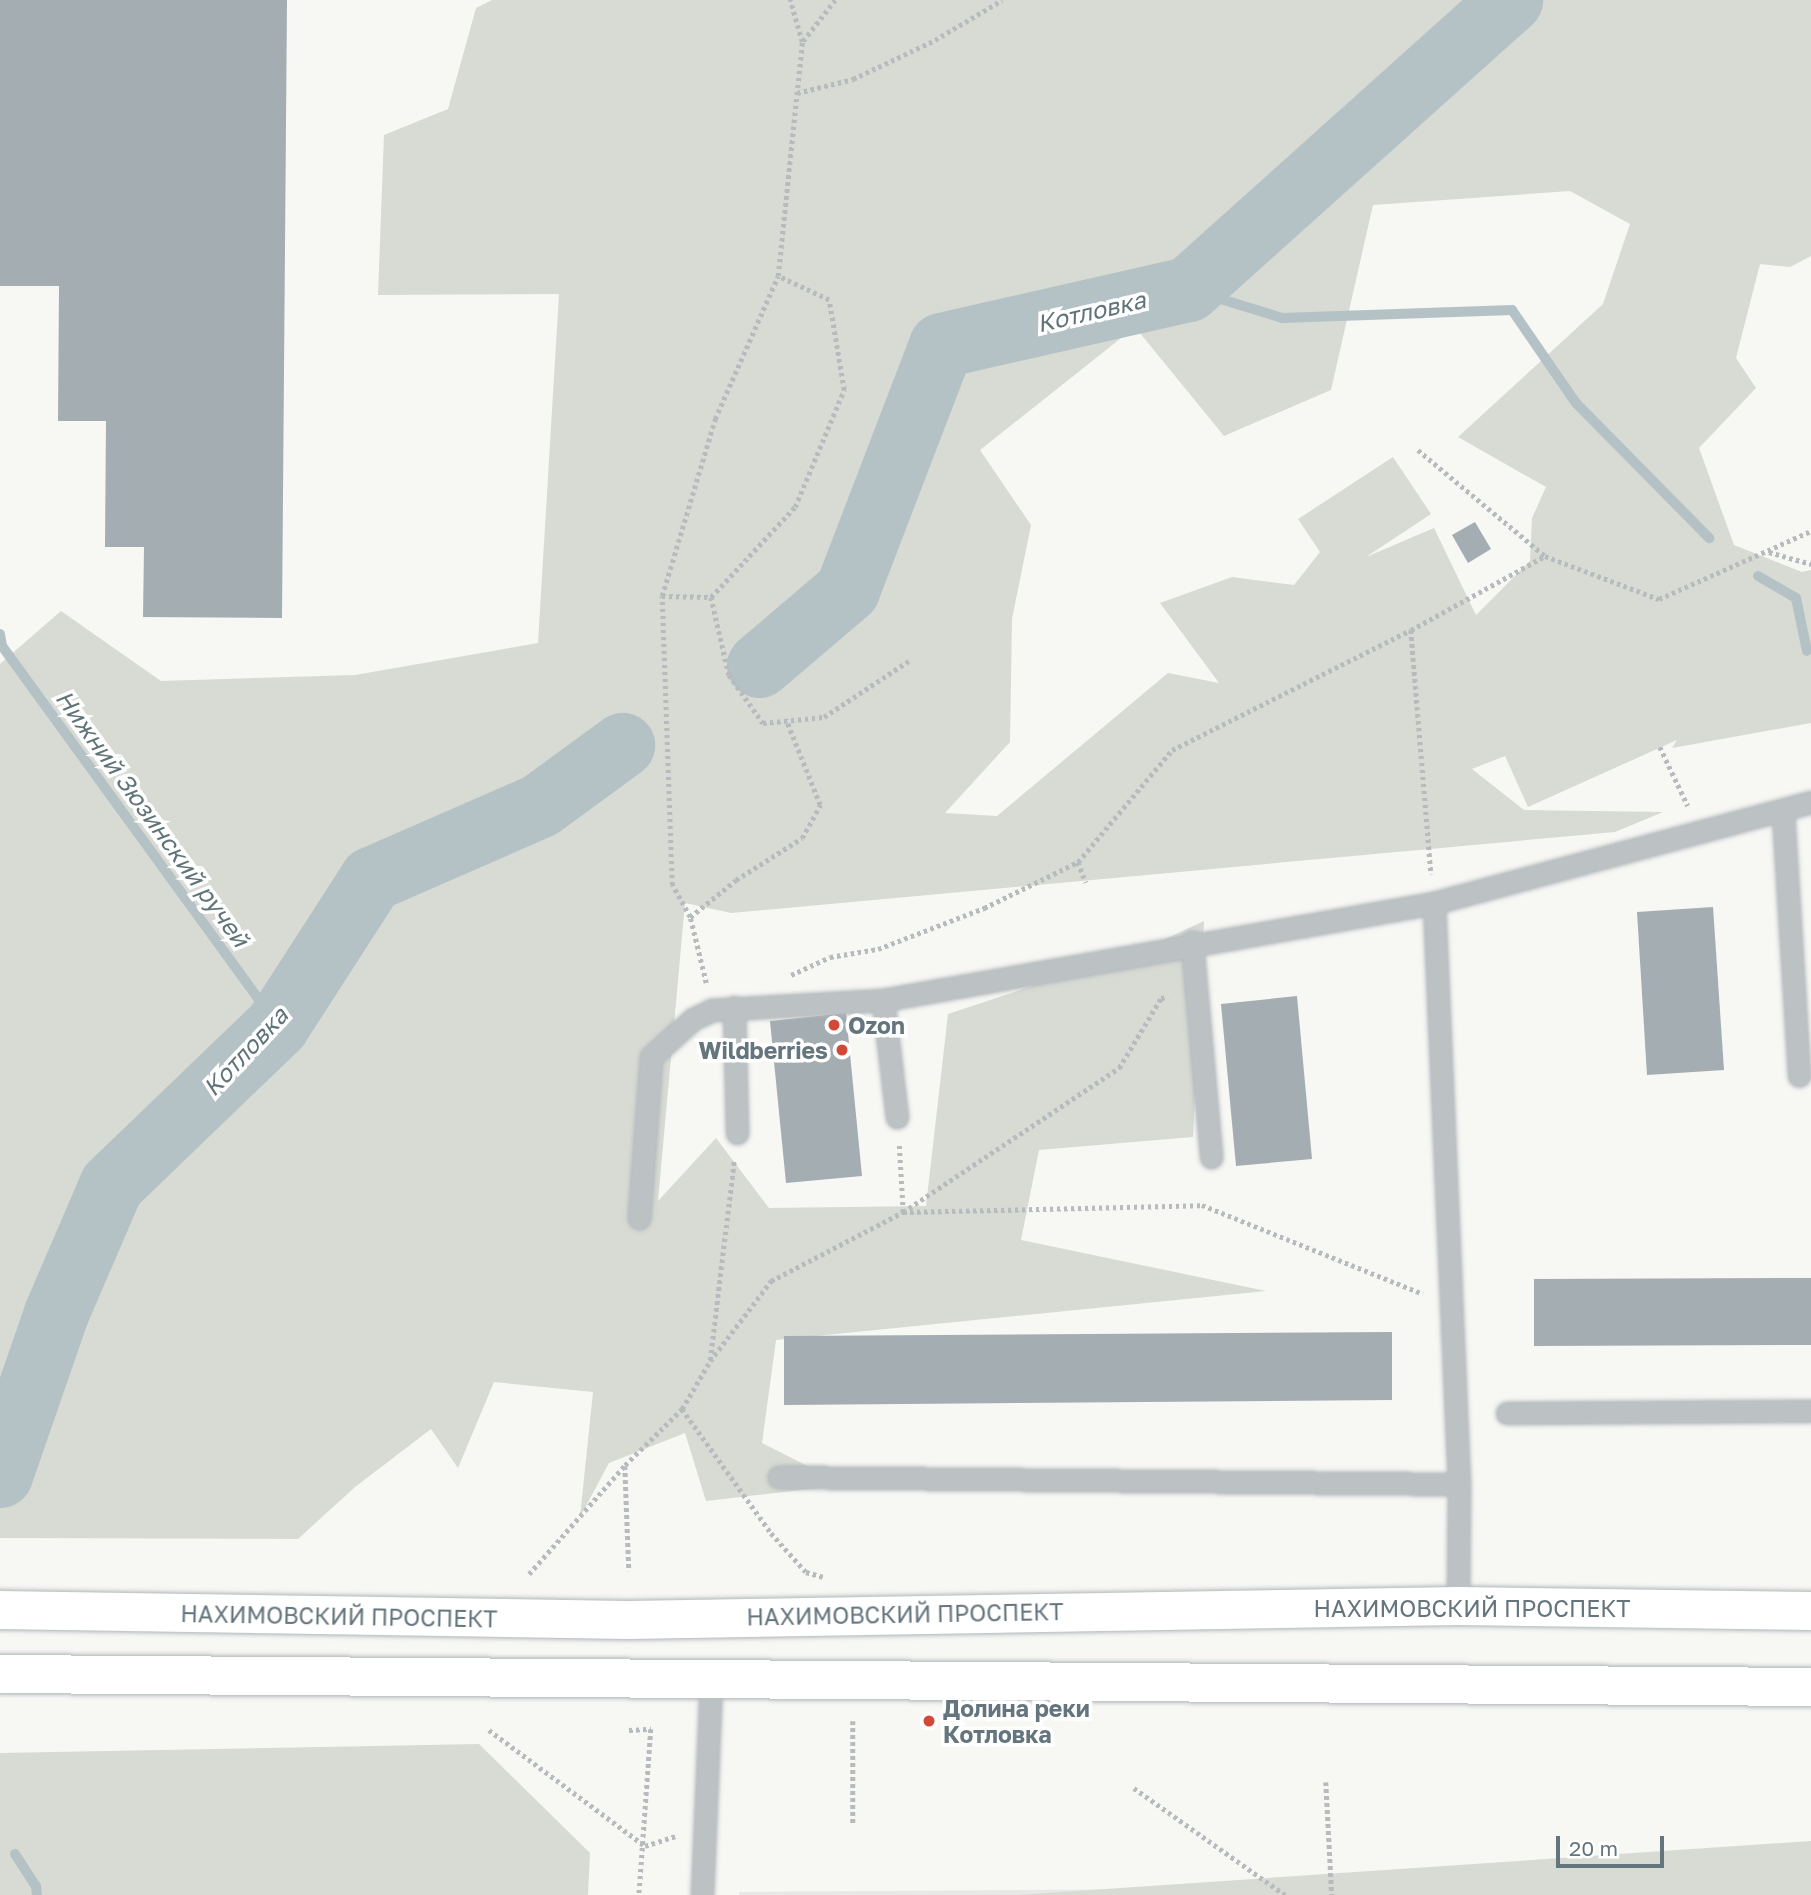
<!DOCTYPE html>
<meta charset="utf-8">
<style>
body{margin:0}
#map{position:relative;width:1811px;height:1895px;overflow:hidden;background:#f7f7f4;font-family:"Golos Text",sans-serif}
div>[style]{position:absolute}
.built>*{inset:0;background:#e8e8e8}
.green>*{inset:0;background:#d7dbd4}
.stream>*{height:10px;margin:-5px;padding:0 5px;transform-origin:5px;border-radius:5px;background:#b5c2c5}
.river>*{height:65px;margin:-32.5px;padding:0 32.5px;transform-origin:32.5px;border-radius:32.5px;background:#b5c2c5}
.building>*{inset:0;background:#a4adb1}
.path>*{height:4.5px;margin-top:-2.25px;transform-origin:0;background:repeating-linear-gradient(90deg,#b7bbbd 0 3.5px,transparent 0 7px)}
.roads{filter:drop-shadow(0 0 2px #b1b7bb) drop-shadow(0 0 2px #b1b7bb)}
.lane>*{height:21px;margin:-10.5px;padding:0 10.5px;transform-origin:10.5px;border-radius:10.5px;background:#bcc1c4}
.secondary>*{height:38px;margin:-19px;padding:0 19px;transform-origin:19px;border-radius:19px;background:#fff}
.dots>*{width:19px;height:19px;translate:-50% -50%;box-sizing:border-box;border:4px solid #fff;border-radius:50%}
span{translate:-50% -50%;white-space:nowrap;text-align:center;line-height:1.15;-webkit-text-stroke:7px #fff;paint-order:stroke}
.poi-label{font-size:23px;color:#65757d;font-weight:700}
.left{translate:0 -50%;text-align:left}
.right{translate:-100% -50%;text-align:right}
.street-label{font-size:23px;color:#65757d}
.water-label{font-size:24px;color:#607478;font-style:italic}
.scale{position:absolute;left:1556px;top:1836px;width:108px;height:32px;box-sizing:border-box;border:4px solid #65757d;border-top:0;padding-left:9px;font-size:21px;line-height:24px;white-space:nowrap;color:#65757d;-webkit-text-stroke:5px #fff;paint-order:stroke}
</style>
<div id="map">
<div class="built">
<i style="clip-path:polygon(1167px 1889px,1167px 1895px,739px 1895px,739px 1892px)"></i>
</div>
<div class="green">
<i style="clip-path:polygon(evenodd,492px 0,1811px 0,1811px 256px,1790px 267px,1760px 264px,1736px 358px,1756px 388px,1699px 448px,1734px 545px,1802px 572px,1811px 570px,1811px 723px,1672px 748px,1677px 740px,1528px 807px,1505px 756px,1472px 769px,1524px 810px,1663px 812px,1615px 832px,731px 913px,685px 903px,658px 1201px,716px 1138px,769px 1208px,926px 1206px,948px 1014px,1053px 979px,1101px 969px,1204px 921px,1193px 1137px,1039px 1150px,1021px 1240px,1266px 1291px,776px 1340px,762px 1443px,845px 1485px,706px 1501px,685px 1433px,609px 1463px,580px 1517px,593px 1392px,494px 1382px,458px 1468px,431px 1429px,355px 1487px,298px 1539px,0 1538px,0 664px,61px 611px,161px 681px,355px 675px,538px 643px,559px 294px,378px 295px,384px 135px,448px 109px,476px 8px,492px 0,1570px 191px,1630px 224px,1603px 304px,1458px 437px,1546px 487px,1532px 518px,1530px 561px,1476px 615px,1434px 528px,1366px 557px,1431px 514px,1393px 457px,1298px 519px,1320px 552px,1294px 585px,1232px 577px,1160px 603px,1219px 683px,1168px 673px,997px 816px,945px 813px,1010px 742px,1012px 619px,1031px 525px,980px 450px,1135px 327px,1224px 436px,1331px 390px,1373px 205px,1570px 191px)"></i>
<i style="clip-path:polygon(479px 1744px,590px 1853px,588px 1895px,0 1895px,0 1753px)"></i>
<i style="clip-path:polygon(1811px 1841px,1811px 1895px,1017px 1895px)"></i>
</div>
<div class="stream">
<i style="left:1188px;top:289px;width:98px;rotate:17.1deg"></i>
<i style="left:1282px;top:318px;width:230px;rotate:-2deg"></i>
<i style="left:1512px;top:310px;width:113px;rotate:55.5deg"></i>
<i style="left:1576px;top:403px;width:190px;rotate:45.4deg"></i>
<i style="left:1758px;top:576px;width:44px;rotate:30.1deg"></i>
<i style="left:1796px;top:598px;width:54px;rotate:78.3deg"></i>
<i style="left:0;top:634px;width:12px;rotate:81deg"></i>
<i style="left:2px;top:646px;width:468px;rotate:54deg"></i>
<i style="left:15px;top:1854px;width:38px;rotate:57deg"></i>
<i style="left:36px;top:1886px;width:9px;rotate:84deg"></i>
</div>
<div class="river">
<i style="left:759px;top:665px;width:116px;rotate:-40.4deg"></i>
<i style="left:847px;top:590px;width:262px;rotate:-69deg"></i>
<i style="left:941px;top:345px;width:253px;rotate:-12.8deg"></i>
<i style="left:1188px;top:289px;width:433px;rotate:-41.9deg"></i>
<i style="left:0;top:1475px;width:171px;rotate:-70.9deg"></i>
<i style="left:56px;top:1313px;width:139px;rotate:-66.7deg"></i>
<i style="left:111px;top:1185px;width:231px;rotate:-43.9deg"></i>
<i style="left:277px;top:1025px;width:174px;rotate:-57.2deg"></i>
<i style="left:371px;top:879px;width:184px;rotate:-23.6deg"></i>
<i style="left:540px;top:805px;width:102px;rotate:-36.2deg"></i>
</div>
<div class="building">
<i style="clip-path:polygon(0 0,287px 0,282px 618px,143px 617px,144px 547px,105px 547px,106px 421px,58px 421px,59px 286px,0 286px)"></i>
<i style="clip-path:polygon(1475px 522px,1491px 549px,1468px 563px,1452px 535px)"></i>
<i style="clip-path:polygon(1713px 907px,1724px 1070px,1647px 1075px,1637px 912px)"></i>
<i style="clip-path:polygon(1297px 996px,1312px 1159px,1236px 1166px,1221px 1004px)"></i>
<i style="clip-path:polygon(846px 1013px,862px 1176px,786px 1183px,770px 1021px)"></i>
<i style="clip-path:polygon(1811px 1278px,1811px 1345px,1534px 1346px,1534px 1279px)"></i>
<i style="clip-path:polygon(1392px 1332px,1392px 1400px,784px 1405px,784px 1336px)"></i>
</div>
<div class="path">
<i style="left:803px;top:41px;width:52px;rotate:-52deg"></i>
<i style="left:797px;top:93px;width:58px;rotate:-14deg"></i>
<i style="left:853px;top:79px;width:91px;rotate:-25.4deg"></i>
<i style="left:935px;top:40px;width:78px;rotate:-30.8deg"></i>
<i style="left:1418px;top:450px;width:165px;rotate:39.8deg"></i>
<i style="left:1769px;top:552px;width:44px;rotate:15.9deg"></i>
<i style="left:662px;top:596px;width:49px;rotate:1.2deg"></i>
<i style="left:711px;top:597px;width:123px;rotate:-47deg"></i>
<i style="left:795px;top:507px;width:127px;rotate:-67.3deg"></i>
<i style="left:844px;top:390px;width:91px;rotate:-99.5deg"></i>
<i style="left:829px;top:300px;width:56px;rotate:-154.8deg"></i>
<i style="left:711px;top:597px;width:80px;rotate:77deg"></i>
<i style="left:729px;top:675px;width:59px;rotate:54.7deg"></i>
<i style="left:763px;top:723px;width:61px;rotate:-5.6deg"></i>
<i style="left:824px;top:717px;width:103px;rotate:-33.5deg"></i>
<i style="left:1411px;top:630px;width:245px;rotate:85.3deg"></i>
<i style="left:1660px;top:747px;width:65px;rotate:64.6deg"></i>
<i style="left:1078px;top:862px;width:22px;rotate:69deg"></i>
<i style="left:690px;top:917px;width:59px;rotate:-38.8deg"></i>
<i style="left:736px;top:880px;width:78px;rotate:-32.5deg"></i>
<i style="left:802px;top:838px;width:38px;rotate:-61deg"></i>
<i style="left:820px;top:805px;width:92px;rotate:-111.8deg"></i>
<i style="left:791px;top:975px;width:43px;rotate:-24.8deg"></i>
<i style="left:830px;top:957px;width:49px;rotate:-9.5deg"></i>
<i style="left:878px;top:949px;width:114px;rotate:-21.1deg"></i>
<i style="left:984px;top:908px;width:105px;rotate:-26.1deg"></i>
<i style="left:1078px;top:862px;width:146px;rotate:-50deg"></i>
<i style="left:1172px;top:750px;width:267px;rotate:-26.7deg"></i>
<i style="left:1411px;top:630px;width:153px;rotate:-28.9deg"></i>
<i style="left:1545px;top:556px;width:122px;rotate:20.7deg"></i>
<i style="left:1659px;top:599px;width:167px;rotate:-24.1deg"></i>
<i style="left:706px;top:983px;width:68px;rotate:-103.6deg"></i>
<i style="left:690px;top:917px;width:37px;rotate:-119deg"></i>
<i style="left:672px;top:885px;width:289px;rotate:-92deg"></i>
<i style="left:662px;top:596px;width:185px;rotate:-73.3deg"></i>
<i style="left:715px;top:419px;width:156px;rotate:-66.2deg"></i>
<i style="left:778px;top:276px;width:235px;rotate:-84.1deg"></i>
<i style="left:802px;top:42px;width:44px;rotate:-105.9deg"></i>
<i style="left:903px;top:1212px;width:299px;rotate:-1.3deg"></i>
<i style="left:1202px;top:1205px;width:238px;rotate:21.9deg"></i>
<i style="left:903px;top:1212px;width:260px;rotate:-33.7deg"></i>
<i style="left:1119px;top:1068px;width:82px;rotate:-59deg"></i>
<i style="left:1161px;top:998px;width:7px;rotate:-8deg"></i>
<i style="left:710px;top:1360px;width:200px;rotate:-83.1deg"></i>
<i style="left:682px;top:1409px;width:153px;rotate:54.3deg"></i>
<i style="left:771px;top:1533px;width:52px;rotate:48.1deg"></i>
<i style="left:806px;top:1572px;width:19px;rotate:16deg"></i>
<i style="left:625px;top:1466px;width:105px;rotate:87.8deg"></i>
<i style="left:529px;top:1574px;width:145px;rotate:-48.6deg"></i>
<i style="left:625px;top:1465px;width:80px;rotate:-44.5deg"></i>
<i style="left:682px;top:1409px;width:56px;rotate:-59.7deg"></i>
<i style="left:710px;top:1361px;width:101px;rotate:-52.7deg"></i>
<i style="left:771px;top:1281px;width:149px;rotate:-27.6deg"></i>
<i style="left:903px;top:1212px;width:67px;rotate:-93.4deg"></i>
<i style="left:853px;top:1721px;width:103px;rotate:90deg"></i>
<i style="left:489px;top:1730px;width:194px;rotate:36.6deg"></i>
<i style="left:645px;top:1846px;width:32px;rotate:-18deg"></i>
<i style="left:629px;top:1730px;width:22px;rotate:-3deg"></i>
<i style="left:651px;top:1729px;width:166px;rotate:94.1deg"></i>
<i style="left:1326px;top:1782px;width:113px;rotate:87deg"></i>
<i style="left:1134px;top:1788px;width:185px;rotate:35.3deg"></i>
</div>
<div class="roads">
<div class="lane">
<i style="left:1783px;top:812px;width:264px;rotate:86.5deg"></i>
<i style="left:1434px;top:903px;width:582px;rotate:87.54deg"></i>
<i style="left:1459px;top:1484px;width:122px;rotate:90.5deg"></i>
<i style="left:1192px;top:942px;width:216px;rotate:84.9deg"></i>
<i style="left:883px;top:1000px;width:118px;rotate:83.2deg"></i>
<i style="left:734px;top:1007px;width:126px;rotate:88.6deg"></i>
<i style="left:639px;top:1218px;width:161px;rotate:-85.7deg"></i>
<i style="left:651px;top:1057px;width:57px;rotate:-42.1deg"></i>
<i style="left:693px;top:1019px;width:21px;rotate:-25deg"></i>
<i style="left:712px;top:1010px;width:171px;rotate:-3.3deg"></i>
<i style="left:883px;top:1000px;width:559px;rotate:-9.98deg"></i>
<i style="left:1434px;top:903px;width:390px;rotate:-15deg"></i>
<i style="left:1507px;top:1413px;width:304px;rotate:-0.4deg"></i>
<i style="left:779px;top:1477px;width:680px;rotate:0.59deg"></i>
<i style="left:702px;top:1895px;width:214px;rotate:-87.6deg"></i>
</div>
<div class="secondary">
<i style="left:0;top:1610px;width:628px;rotate:0.91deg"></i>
<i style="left:628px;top:1620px;width:830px;rotate:-0.97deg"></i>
<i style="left:1458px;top:1606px;width:353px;rotate:0.8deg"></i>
<i style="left:0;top:1674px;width:1811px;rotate:0.41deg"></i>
</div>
</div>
<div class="dots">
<i style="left:834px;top:1025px;background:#d34938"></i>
<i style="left:842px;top:1050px;background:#d34938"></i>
<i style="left:929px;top:1721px;background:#d34938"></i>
</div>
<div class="poi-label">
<span class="left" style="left:848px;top:1025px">Ozon</span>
<span class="right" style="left:828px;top:1050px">Wildberries</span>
<span class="left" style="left:943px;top:1721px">Долина реки<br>Котловка</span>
</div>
<div class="street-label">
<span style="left:1472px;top:1608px">НАХИМОВСКИЙ ПРОСПЕКТ</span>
<span style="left:905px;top:1614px;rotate:-1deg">НАХИМОВСКИЙ ПРОСПЕКТ</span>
<span style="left:339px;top:1616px;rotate:1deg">НАХИМОВСКИЙ ПРОСПЕКТ</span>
</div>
<div class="water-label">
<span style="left:1091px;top:311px;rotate:-13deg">Котловка</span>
<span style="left:153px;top:818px;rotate:54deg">Нижний Зюзинский ручей</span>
<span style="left:245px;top:1051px;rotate:-47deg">Котловка</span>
</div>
<div class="scale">20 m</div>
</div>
